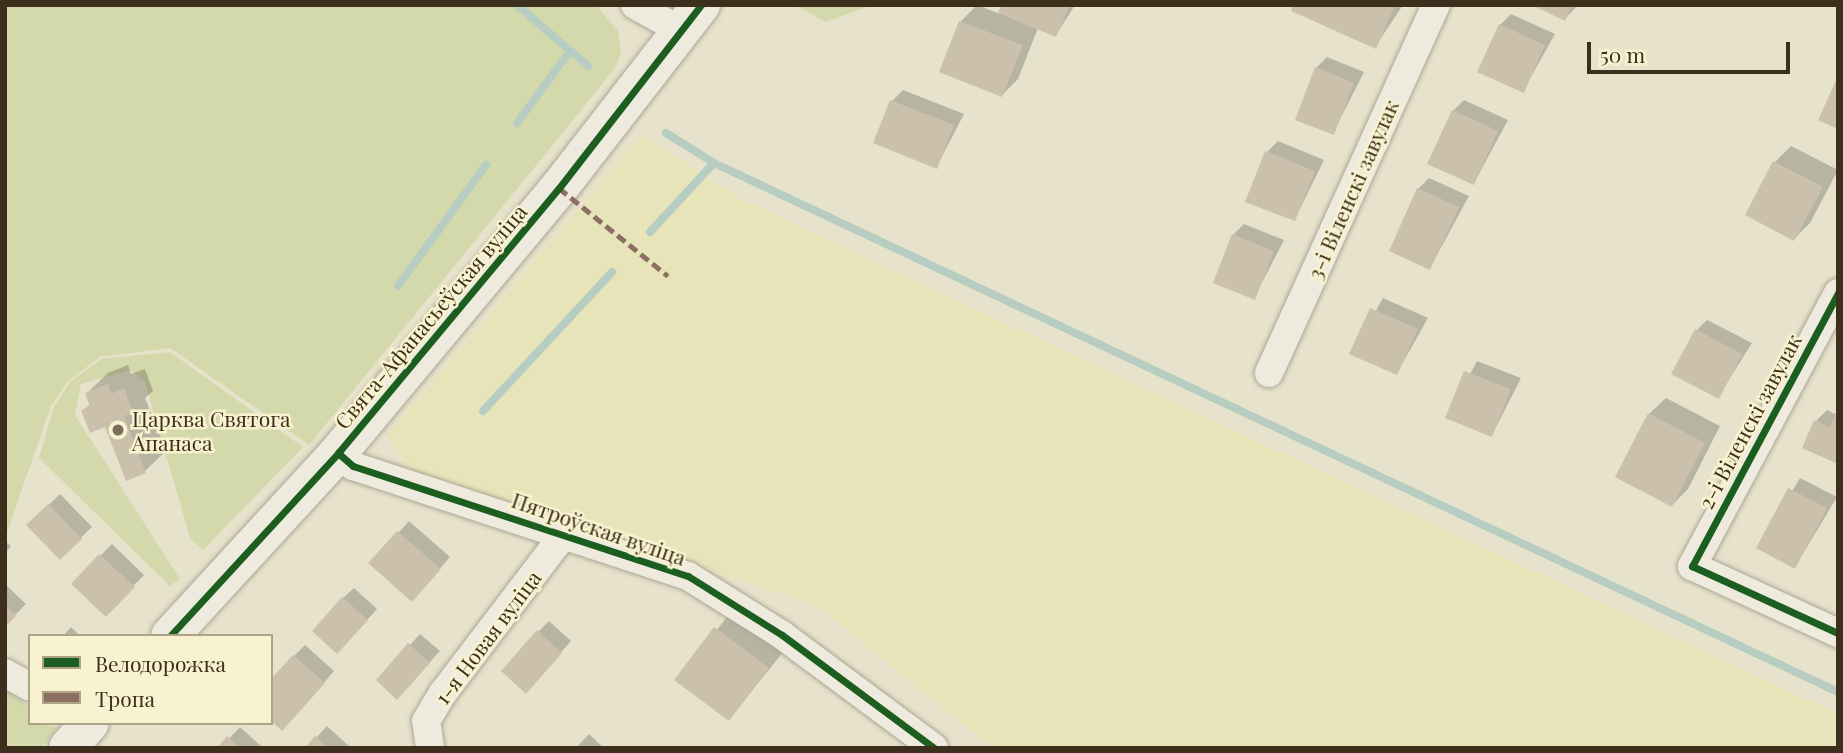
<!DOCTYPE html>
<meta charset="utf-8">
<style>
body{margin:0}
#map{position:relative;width:1843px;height:753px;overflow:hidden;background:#e7e2cb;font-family:"Playfair Display",serif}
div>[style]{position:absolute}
.farmland>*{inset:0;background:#e8e4ba}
.green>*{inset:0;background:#d4d9ac}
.shadow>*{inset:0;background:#0003}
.stream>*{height:8px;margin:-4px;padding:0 4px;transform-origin:4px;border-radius:4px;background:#b7cdc2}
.building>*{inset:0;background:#cbc0ac}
.roads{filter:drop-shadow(0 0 2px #aca695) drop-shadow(0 0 2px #aca695)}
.street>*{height:28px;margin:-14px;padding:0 14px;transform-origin:14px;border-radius:14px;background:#eeebde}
.secondary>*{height:38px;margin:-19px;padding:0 19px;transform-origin:19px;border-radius:19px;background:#eeebde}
.quiet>*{height:5px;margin-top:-2.5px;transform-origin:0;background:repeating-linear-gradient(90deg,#8d6e63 0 10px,transparent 0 15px)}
.cycleway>*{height:7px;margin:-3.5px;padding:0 3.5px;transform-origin:3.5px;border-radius:3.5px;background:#1b5e20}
.dots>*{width:19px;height:19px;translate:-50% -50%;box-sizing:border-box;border:4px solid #f9f2d0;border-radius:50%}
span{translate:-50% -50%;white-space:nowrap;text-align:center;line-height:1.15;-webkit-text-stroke:5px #f9f2d0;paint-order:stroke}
.street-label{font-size:21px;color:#3c2f1b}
.poi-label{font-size:21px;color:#3c2f1b}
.left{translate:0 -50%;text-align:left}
.frame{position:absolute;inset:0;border:7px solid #3c2f1b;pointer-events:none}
.legend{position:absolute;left:28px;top:634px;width:245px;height:91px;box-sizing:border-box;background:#f9f2d0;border:2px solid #ada488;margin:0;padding:9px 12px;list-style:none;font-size:21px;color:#3c2f1b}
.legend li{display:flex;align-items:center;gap:14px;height:35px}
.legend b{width:35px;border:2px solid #ada488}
.scale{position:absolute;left:1587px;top:42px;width:203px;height:32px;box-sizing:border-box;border:4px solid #3c2f1b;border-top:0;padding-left:9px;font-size:21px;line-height:24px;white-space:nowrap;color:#3c2f1b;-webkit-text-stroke:5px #f9f2d0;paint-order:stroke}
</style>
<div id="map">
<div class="farmland">
<i style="clip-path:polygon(642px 134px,739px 198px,1838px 714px,1838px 748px,992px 748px,816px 605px,411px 473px,387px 436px)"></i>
</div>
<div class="green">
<i style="clip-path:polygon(5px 5px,596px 5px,618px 31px,621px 51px,616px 67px,309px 445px,170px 348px,100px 357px,68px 381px,51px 406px,5px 538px)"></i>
<i style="clip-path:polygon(795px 5px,873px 5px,825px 22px)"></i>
<i style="clip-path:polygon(170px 352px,303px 447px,203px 550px,190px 538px,145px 382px,130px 370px,81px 384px,75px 415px,180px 579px,170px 586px,39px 458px,54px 407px,70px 382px,101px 359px)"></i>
<i style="clip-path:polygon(5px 689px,30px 707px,30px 723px,58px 727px,41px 748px,5px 748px)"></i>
</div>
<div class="shadow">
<i style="clip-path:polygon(977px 5px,1000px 14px,1003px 5px,1075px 5px,1056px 35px,1038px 28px,1018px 79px,1002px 95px,941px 71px,961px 21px)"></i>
<i style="clip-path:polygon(1295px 5px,1403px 5px,1375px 47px)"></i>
<i style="clip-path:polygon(1536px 5px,1578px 5px,1565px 19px)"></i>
<i style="clip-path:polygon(1511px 14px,1555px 34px,1523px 91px,1500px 25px)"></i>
<i style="clip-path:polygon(1327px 57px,1364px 72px,1333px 133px,1316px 68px)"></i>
<i style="clip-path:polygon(903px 90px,964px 114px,937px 166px,892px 101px)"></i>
<i style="clip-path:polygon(1464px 100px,1508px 120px,1474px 183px,1453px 111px)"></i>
<i style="clip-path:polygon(1278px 141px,1324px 160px,1295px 219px,1267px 152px)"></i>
<i style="clip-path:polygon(1791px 146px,1838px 170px,1810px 223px,1794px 239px,1747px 215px,1775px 162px)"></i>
<i style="clip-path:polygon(1429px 178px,1469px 196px,1430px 268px,1418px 189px)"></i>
<i style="clip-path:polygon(1244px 224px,1284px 240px,1254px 298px,1233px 235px)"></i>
<i style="clip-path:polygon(1383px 298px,1428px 318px,1397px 373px,1352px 353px)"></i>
<i style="clip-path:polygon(1707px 320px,1752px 343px,1718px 397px,1696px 331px)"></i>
<i style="clip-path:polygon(1477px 361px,1521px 378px,1492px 435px,1447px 418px)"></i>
<i style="clip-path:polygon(128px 365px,131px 374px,145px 369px,153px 391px,145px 398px,166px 451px,145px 471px,106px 425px,83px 411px,91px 403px,87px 393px,108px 373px)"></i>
<i style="clip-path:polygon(1666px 398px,1720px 426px,1688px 489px,1672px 505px,1617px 476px,1649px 414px)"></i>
<i style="clip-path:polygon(1827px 410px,1837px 415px,1838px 462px,1816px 421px)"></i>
<i style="clip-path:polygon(1800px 478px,1837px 497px,1795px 567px,1758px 547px)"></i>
<i style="clip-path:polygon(60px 494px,92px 527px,60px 558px,28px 525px)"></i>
<i style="clip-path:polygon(409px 521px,450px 557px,422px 589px,371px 563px)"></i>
<i style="clip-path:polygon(5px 541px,11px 546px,5px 554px)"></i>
<i style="clip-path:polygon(112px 544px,144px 575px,105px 615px,73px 584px)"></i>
<i style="clip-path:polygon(5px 584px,26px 604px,5px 625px)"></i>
<i style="clip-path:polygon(354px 588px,377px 609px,348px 641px,343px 598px)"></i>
<i style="clip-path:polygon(731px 612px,784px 651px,729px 719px,677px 680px)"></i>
<i style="clip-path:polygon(549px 621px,571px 641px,536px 680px,538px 632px)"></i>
<i style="clip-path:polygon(71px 627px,80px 636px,63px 636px)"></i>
<i style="clip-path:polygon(420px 634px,440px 651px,408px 686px,410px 645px)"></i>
<i style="clip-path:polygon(305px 645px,334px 671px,293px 718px,294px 656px)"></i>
<i style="clip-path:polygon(327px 726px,351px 748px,307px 748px)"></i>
<i style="clip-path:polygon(240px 727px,263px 748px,220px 748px)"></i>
<i style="clip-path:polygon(589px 734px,604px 748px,576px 748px)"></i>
</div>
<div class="stream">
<i style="left:517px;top:5px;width:94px;rotate:40.7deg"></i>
<i style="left:517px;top:123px;width:89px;rotate:-53.6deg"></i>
<i style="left:666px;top:133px;width:57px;rotate:32deg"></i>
<i style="left:714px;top:163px;width:1242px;rotate:25.2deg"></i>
<i style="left:650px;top:232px;width:94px;rotate:-47.2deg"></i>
<i style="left:398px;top:286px;width:150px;rotate:-54deg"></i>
<i style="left:483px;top:411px;width:190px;rotate:-47.1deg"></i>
</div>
<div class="building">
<i style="clip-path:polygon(1002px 5px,1070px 5px,1056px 37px,998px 13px)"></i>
<i style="clip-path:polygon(1293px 5px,1395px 5px,1376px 49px,1291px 11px)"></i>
<i style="clip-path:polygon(1532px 5px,1572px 5px,1565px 21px)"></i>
<i style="clip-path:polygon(959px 21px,1023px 45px,1002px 97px,939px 72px)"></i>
<i style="clip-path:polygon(1499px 24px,1545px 45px,1524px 93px,1477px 72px)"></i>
<i style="clip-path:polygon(1315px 67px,1354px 83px,1334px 135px,1295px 120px)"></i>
<i style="clip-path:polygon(1838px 76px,1838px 129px,1818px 120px)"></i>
<i style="clip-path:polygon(890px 100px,954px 125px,937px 169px,873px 143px)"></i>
<i style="clip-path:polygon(1452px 110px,1498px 131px,1474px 185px,1427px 164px)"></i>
<i style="clip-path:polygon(1265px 151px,1315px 171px,1295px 221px,1245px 202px)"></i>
<i style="clip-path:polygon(1773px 161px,1823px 187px,1794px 241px,1745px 215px)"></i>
<i style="clip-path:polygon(1417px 188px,1459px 207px,1430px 270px,1389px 251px)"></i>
<i style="clip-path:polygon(1232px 234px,1274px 251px,1255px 300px,1213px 283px)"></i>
<i style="clip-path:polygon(1370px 308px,1418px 329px,1397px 375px,1349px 354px)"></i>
<i style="clip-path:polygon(1695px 329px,1742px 354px,1719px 399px,1671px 374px)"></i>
<i style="clip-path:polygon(1464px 371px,1511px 389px,1492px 437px,1445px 418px)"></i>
<i style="clip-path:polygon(108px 384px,111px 394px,124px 388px,133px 413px,124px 416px,146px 473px,126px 481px,105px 427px,90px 433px,81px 410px,90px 406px,85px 393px)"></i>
<i style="clip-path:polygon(1838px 408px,1838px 464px,1802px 448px,1814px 420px,1830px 427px)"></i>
<i style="clip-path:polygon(1648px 413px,1705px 443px,1672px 507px,1615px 477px)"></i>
<i style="clip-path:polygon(1788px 488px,1827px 508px,1795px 569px,1756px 548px)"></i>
<i style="clip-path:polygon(48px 504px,82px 539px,60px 560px,26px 525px)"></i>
<i style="clip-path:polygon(397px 531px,441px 569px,412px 602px,368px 563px)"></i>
<i style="clip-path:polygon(99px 554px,135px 587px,106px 617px,71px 584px)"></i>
<i style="clip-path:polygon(342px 597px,368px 620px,337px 654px,312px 631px)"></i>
<i style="clip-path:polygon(5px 605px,16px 616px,5px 627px)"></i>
<i style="clip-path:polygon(714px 627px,769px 668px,729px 721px,674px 680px)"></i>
<i style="clip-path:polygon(537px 630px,562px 653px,526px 694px,501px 671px)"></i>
<i style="clip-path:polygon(408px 643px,430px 663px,397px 700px,376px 680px)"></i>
<i style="clip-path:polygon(293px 655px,325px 683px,282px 731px,271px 721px,271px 679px)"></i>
<i style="clip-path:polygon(227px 736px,240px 748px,217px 748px)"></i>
<i style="clip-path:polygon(315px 736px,328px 748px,305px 748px)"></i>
</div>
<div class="roads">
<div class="street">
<i style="left:635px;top:5px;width:51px;rotate:29.1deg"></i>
<i style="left:1838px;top:293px;width:310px;rotate:118.1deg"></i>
<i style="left:1692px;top:566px;width:161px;rotate:24.7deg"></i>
<i style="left:1269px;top:373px;width:404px;rotate:-65.6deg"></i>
<i style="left:338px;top:453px;width:20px;rotate:41deg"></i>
<i style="left:353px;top:466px;width:353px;rotate:18.2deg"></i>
<i style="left:688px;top:576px;width:111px;rotate:32.1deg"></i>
<i style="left:782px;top:635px;width:189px;rotate:36.6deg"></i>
<i style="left:5px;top:673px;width:29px;rotate:29deg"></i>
<i style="left:430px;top:748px;width:27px;rotate:-98deg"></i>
<i style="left:426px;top:721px;width:33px;rotate:-59deg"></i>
<i style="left:443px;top:693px;width:201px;rotate:-52.7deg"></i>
</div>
<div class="secondary">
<i style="left:170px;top:636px;width:248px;rotate:-47.4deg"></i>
<i style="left:338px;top:453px;width:345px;rotate:-50.2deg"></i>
<i style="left:559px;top:188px;width:232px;rotate:-52.2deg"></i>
<i style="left:68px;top:748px;width:33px;rotate:-49deg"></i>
</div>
</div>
<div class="quiet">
<i style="left:559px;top:188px;width:140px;rotate:38.9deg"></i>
</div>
<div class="cycleway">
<i style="left:1838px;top:293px;width:310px;rotate:118.1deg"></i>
<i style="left:1692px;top:566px;width:161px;rotate:24.7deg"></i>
<i style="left:338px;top:453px;width:20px;rotate:41deg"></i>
<i style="left:353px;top:466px;width:353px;rotate:18.2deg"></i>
<i style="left:688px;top:576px;width:111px;rotate:32.1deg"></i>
<i style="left:782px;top:635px;width:189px;rotate:36.6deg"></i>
<i style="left:170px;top:636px;width:248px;rotate:-47.4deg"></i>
<i style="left:338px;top:453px;width:345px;rotate:-50.2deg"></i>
<i style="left:559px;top:188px;width:232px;rotate:-52.2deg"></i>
</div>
<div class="dots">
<i style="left:118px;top:430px;background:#786e59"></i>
</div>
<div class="street-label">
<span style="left:1352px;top:189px;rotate:-66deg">3-і Віленскі завулак</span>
<span style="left:430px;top:316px;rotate:-50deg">Свята-Афанасьеўская вуліца</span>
<span style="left:1749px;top:421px;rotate:-62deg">2-і Віленскі завулак</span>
<span style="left:599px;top:528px;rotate:19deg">Пятроўская вуліца</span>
<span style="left:487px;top:637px;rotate:-53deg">1-я Новая вуліца</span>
</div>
<div class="poi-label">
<span class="left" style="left:132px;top:430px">Царква Святога<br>Апанаса</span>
</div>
<div class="frame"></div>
<ul class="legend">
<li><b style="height:9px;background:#1b5e20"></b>Велодорожка</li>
<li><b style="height:9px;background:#8d6e63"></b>Тропа</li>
</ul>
<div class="scale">50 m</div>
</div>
